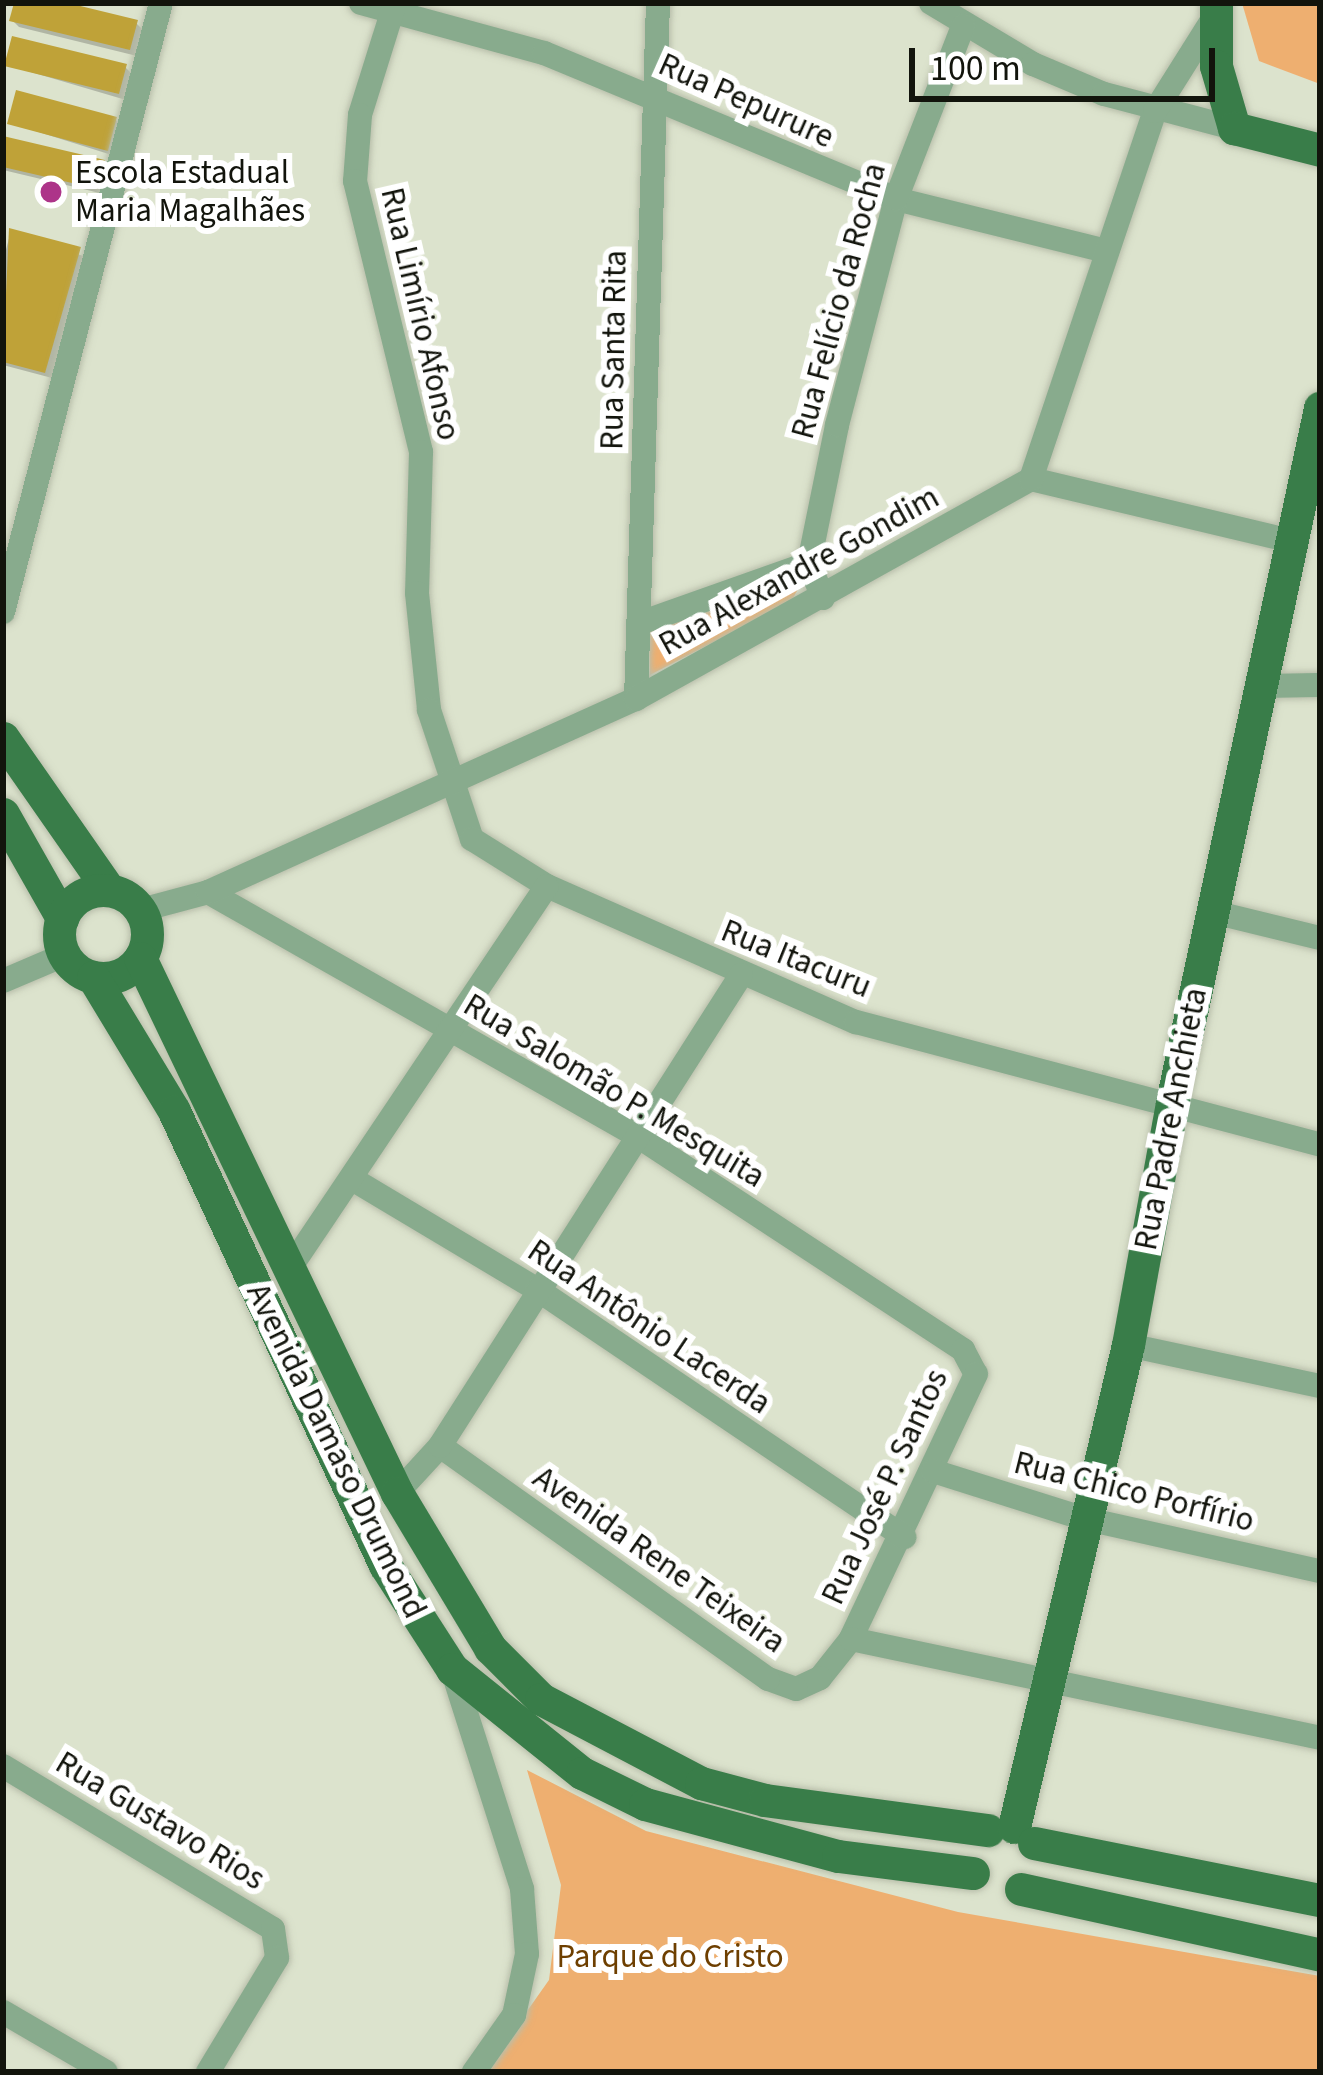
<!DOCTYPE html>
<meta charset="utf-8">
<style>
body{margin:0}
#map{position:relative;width:1323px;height:2075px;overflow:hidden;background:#dce3cd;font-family:"Source Sans 3",sans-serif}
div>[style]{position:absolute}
.green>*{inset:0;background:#eeaf70}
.shadow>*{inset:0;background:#0003}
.building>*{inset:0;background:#bfa238}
.roads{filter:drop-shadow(0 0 3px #b8beaa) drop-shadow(0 0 3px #b8beaa)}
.minor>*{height:24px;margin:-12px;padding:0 12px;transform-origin:12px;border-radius:12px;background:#88ab8d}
.major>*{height:33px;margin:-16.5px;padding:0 16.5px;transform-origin:16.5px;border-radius:16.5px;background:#397d49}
.major>.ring{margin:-16.5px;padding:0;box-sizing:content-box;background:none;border:33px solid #397d49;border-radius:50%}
.dots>*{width:33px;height:33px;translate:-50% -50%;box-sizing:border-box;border:6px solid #fff;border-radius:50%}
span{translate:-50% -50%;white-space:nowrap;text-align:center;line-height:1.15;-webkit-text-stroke:12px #fff;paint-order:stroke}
.street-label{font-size:33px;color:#12140c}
.poi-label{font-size:33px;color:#12140c}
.left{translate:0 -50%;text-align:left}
.park-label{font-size:33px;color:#6e3f00}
.frame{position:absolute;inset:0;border:6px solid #12140c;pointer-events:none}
.scale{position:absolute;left:909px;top:48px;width:306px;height:54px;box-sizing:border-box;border:6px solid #12140c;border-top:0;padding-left:15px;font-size:36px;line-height:42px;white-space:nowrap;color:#12140c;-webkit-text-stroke:9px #fff;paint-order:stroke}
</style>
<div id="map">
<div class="green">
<i style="clip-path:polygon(1242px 3px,1320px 3px,1320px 84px,1259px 61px)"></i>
<i style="clip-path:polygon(791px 577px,804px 578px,791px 602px,650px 675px,649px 629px)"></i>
<i style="clip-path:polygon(527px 1770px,646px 1831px,958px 1912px,1320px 1976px,1320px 2072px,484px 2072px,549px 1980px,561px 1885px)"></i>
</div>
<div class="shadow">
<i style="clip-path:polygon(17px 3px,56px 3px,136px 23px,143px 30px,137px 56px,19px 27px,12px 20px)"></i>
<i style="clip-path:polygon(7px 65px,125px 67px,132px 74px,126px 100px)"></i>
<i style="clip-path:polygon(116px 120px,123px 127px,115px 156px,10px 123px)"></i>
<i style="clip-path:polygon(3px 139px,104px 163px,110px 170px,104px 194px,3px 170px)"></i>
<i style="clip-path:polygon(11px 231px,86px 257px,52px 378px,3px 365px,3px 261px)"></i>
</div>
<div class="building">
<i style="clip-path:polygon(14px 3px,68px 3px,138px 20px,130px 50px,9px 21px)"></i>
<i style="clip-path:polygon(12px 36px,127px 64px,119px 94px,4px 66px)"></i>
<i style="clip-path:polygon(16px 90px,117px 117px,108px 151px,7px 124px)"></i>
<i style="clip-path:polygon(3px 136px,105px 160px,98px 189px,3px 167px)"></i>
<i style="clip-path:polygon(9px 228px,81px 247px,45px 373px,3px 362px)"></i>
</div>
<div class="roads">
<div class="minor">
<i style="left:361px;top:3px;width:190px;rotate:15.3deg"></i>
<i style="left:544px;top:53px;width:381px;rotate:22.5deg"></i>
<i style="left:896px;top:199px;width:216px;rotate:13.9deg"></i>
<i style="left:395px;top:3px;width:117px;rotate:107.4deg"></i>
<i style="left:360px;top:115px;width:66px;rotate:94.3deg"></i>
<i style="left:355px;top:181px;width:279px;rotate:76.3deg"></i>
<i style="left:421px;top:452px;width:141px;rotate:91.6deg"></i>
<i style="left:417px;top:593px;width:118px;rotate:84.1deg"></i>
<i style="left:429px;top:710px;width:136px;rotate:71.6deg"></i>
<i style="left:472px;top:839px;width:89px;rotate:32.1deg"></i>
<i style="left:547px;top:886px;width:338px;rotate:23.8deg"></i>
<i style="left:856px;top:1022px;width:480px;rotate:14.8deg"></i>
<i style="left:931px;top:3px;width:119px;rotate:30.9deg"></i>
<i style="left:1033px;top:64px;width:77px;rotate:22.9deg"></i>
<i style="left:1104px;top:94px;width:134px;rotate:14.7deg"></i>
<i style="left:1031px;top:479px;width:268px;rotate:13.4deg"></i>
<i style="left:823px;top:598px;width:38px;rotate:-112deg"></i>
<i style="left:809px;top:563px;width:141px;rotate:-78.5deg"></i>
<i style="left:837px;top:425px;width:234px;rotate:-75.4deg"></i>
<i style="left:896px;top:199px;width:186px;rotate:-68.8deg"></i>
<i style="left:3px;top:612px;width:629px;rotate:-75.46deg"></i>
<i style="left:640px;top:623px;width:179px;rotate:-19.5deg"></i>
<i style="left:1261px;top:686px;width:59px;rotate:-1deg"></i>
<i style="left:636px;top:699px;width:696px;rotate:-88.19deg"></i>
<i style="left:208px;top:892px;width:496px;rotate:29.6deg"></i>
<i style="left:639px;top:1137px;width:388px;rotate:33.3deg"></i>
<i style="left:963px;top:1350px;width:27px;rotate:62deg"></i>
<i style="left:976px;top:1374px;width:293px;rotate:115.3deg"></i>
<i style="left:851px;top:1639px;width:50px;rotate:128.5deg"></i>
<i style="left:820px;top:1678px;width:26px;rotate:155deg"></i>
<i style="left:796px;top:1689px;width:30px;rotate:-160deg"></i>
<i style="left:768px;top:1679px;width:402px;rotate:-144.6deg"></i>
<i style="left:141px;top:910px;width:69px;rotate:-15deg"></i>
<i style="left:208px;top:892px;width:470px;rotate:-24.3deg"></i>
<i style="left:636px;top:699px;width:452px;rotate:-29.1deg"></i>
<i style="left:1031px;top:479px;width:388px;rotate:-71.4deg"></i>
<i style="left:1155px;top:111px;width:109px;rotate:-57.8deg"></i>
<i style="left:1213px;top:912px;width:110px;rotate:13.7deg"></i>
<i style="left:3px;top:981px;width:66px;rotate:-23.1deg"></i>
<i style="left:354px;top:1180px;width:214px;rotate:30.9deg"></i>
<i style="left:538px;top:1290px;width:442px;rotate:34deg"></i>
<i style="left:290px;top:1268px;width:460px;rotate:-56.1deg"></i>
<i style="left:1128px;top:1345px;width:196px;rotate:12.1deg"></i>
<i style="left:933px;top:1471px;width:156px;rotate:17.5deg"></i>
<i style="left:1082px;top:1518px;width:244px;rotate:12.6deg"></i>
<i style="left:397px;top:1493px;width:64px;rotate:-47.5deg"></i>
<i style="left:440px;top:1446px;width:559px;rotate:-57.42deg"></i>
<i style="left:851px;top:1639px;width:479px;rotate:11.9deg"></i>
<i style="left:452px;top:1669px;width:231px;rotate:72.3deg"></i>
<i style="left:522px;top:1889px;width:65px;rotate:85.6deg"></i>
<i style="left:527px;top:1954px;width:62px;rotate:102deg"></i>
<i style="left:514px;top:2015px;width:70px;rotate:125.1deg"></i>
<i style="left:3px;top:1766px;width:315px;rotate:31.1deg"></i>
<i style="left:273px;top:1929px;width:29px;rotate:82deg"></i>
<i style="left:277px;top:1958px;width:133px;rotate:121.2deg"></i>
<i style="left:3px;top:2012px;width:119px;rotate:30.2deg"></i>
</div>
<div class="major">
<i style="left:1216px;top:3px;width:63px;rotate:90deg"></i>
<i style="left:1216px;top:66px;width:65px;rotate:73.8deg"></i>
<i style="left:1234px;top:128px;width:89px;rotate:14.3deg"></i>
<i style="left:3px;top:738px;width:185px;rotate:55.1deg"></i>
<i style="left:3px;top:814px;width:120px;rotate:60.4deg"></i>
<i class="ring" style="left:59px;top:890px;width:55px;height:55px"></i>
<i style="left:140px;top:958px;width:594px;rotate:64.34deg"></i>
<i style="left:397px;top:1493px;width:181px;rotate:59deg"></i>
<i style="left:490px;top:1648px;width:72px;rotate:45deg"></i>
<i style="left:541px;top:1699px;width:181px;rotate:27.7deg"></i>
<i style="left:701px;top:1783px;width:66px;rotate:14.9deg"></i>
<i style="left:765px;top:1800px;width:225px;rotate:7.7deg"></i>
<i style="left:93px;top:977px;width:157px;rotate:58.8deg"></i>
<i style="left:174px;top:1111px;width:501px;rotate:65.07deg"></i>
<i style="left:385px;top:1565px;width:124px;rotate:57.2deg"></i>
<i style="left:452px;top:1669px;width:166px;rotate:38.7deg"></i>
<i style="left:582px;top:1773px;width:70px;rotate:26.2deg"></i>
<i style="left:645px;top:1804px;width:200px;rotate:15.1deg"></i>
<i style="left:838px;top:1856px;width:136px;rotate:7.2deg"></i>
<i style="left:1014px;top:1827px;width:495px;rotate:-76.7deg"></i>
<i style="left:1128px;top:1345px;width:247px;rotate:-79.7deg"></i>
<i style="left:1172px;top:1102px;width:710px;rotate:-77.96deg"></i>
<i style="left:1034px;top:1843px;width:292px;rotate:11.3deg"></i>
<i style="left:1021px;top:1889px;width:306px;rotate:12.4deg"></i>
</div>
</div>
<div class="dots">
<i style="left:51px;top:192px;background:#ad3489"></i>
</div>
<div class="street-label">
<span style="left:746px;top:101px;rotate:24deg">Rua Pepurure</span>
<span style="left:839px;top:301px;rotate:-75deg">Rua Felício da Rocha</span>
<span style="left:420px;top:314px;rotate:77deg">Rua Limírio Afonso</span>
<span style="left:614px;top:350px;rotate:-89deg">Rua Santa Rita</span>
<span style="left:799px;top:571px;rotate:-29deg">Rua Alexandre Gondim</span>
<span style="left:796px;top:959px;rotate:22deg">Rua Itacuru</span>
<span style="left:614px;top:1091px;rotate:31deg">Rua Salomão P. Mesquita</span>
<span style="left:1171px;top:1119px;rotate:-79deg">Rua Padre Anchieta</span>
<span style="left:649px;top:1327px;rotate:34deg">Rua Antônio Lacerda</span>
<span style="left:336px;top:1451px;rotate:64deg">Avenida Damaso Drumond</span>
<span style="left:885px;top:1487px;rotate:-65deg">Rua José P. Santos</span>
<span style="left:1134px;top:1492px;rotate:14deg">Rua Chico Porfírio</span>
<span style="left:659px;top:1560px;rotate:35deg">Avenida Rene Teixeira</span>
<span style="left:160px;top:1821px;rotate:31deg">Rua Gustavo Rios</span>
</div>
<div class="poi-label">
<span class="left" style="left:75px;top:192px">Escola Estadual<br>Maria Magalhães</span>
</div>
<div class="park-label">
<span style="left:670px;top:1957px">Parque do Cristo</span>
</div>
<div class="frame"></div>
<div class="scale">100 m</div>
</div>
